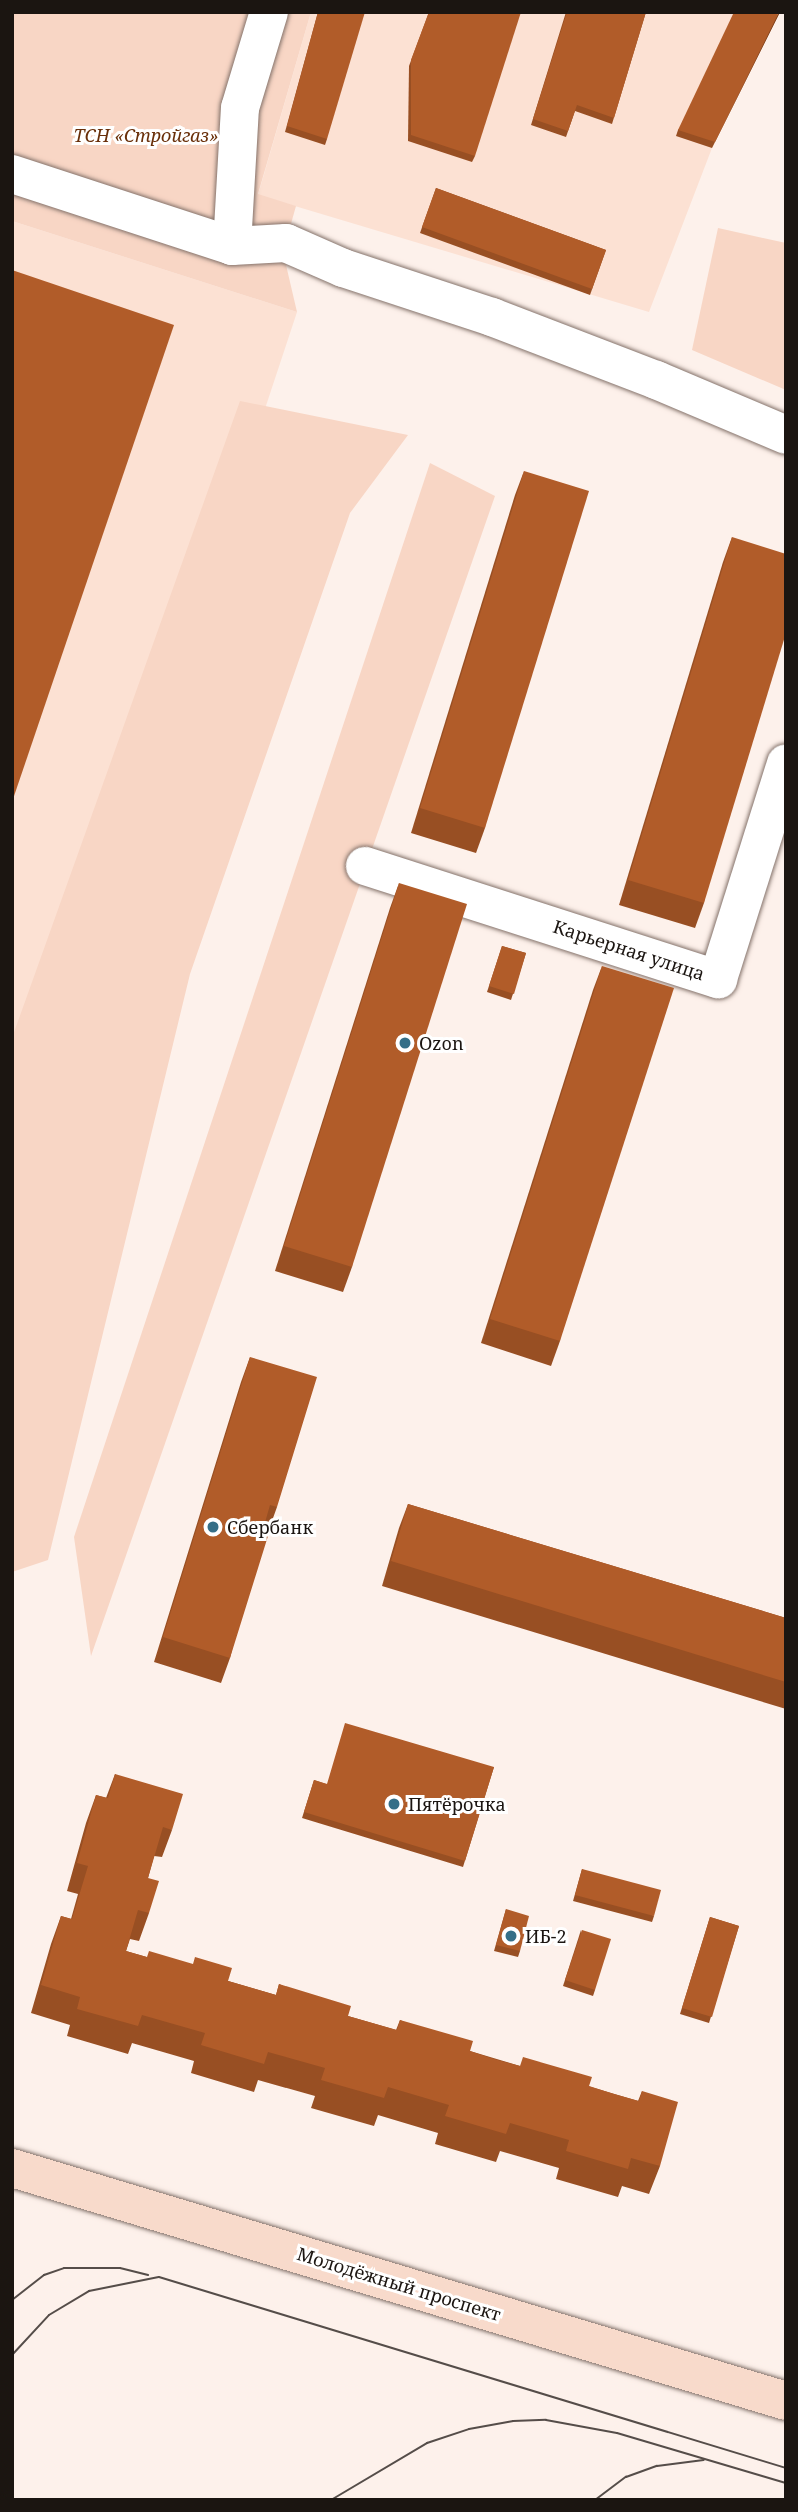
<!DOCTYPE html>
<meta charset="utf-8">
<style>
body{margin:0}
#map{position:relative;width:798px;height:2512px;overflow:hidden;background:#fdf1eb;font-family:"Noto Serif",serif}
div>[style]{position:absolute}
.built>*{inset:0;background:#fce1d3}
.green>*{inset:0;background:#f8d6c5}
.roads{filter:drop-shadow(0 0 2px #84726a) drop-shadow(0 0 2px #84726a)}
.minor>*{height:38px;margin:-19px;padding:0 19px;transform-origin:19px;border-radius:19px;background:#fff}
.major>*{height:38px;margin:-19px;padding:0 19px;transform-origin:19px;border-radius:19px;background:#f8dacb}
.tram>*{height:2px;margin:-1px;padding:0 1px;transform-origin:1px;border-radius:1px;background:#554d49}
.wall>*{inset:0;background:#984f23}
.shaded-wall>*{inset:0;background:#7c401d}
.building>*{inset:0;background:#b15c29}
.dots>*{width:19px;height:19px;translate:-50% -50%;box-sizing:border-box;border:4px solid #fff;border-radius:50%}
span{translate:-50% -50%;white-space:nowrap;text-align:center;line-height:1.15;-webkit-text-stroke:6px #fff;paint-order:stroke}
.park-label{font-size:18px;color:#692f09;font-style:italic}
.street-label{font-size:18px;color:#1b1511}
.poi-label{font-size:18px;color:#1b1511}
.left{translate:0 -50%;text-align:left}
.frame{position:absolute;inset:0;border:14px solid #1b1511;pointer-events:none}
</style>
<div id="map">
<div class="built">
<i style="clip-path:polygon(311px 12px,780px 12px,712px 148px,649px 312px,258px 195px)"></i>
<i style="clip-path:polygon(12px 221px,297px 312px,12px 1173px)"></i>
</div>
<div class="green">
<i style="clip-path:polygon(12px 12px,311px 12px,258px 194px,296px 206px,283px 252px,297px 312px,12px 221px)"></i>
<i style="clip-path:polygon(718px 228px,786px 243px,786px 390px,692px 350px)"></i>
<i style="clip-path:polygon(240px 401px,408px 435px,350px 513px,190px 974px,48px 1560px,12px 1572px,12px 1038px)"></i>
<i style="clip-path:polygon(430px 463px,495px 496px,91px 1656px,74px 1537px)"></i>
</div>
<div class="roads">
<div class="minor">
<i style="left:12px;top:174px;width:231px;rotate:18.1deg"></i>
<i style="left:232px;top:246px;width:54px;rotate:-3.2deg"></i>
<i style="left:286px;top:243px;width:62px;rotate:23.7deg"></i>
<i style="left:343px;top:268px;width:157px;rotate:18.2deg"></i>
<i style="left:492px;top:317px;width:176px;rotate:21deg"></i>
<i style="left:656px;top:380px;width:141px;rotate:22.9deg"></i>
<i style="left:232px;top:246px;width:138px;rotate:-86.7deg"></i>
<i style="left:240px;top:108px;width:100px;rotate:-73.2deg"></i>
<i style="left:365px;top:866px;width:371px;rotate:17.8deg"></i>
<i style="left:718px;top:979px;width:226px;rotate:-72.5deg"></i>
</div>
<div class="major">
<i style="left:12px;top:2168px;width:808px;rotate:16.75deg"></i>
</div>
</div>
<div class="tram">
<i style="left:12px;top:2300px;width:41px;rotate:-38deg"></i>
<i style="left:44px;top:2275px;width:21px;rotate:-19deg"></i>
<i style="left:64px;top:2268px;width:56px"></i>
<i style="left:120px;top:2268px;width:29px;rotate:14deg"></i>
<i style="left:12px;top:2355px;width:54px;rotate:-47.2deg"></i>
<i style="left:49px;top:2315px;width:47px;rotate:-31deg"></i>
<i style="left:89px;top:2291px;width:71px;rotate:-11.3deg"></i>
<i style="left:159px;top:2277px;width:655px;rotate:16.94deg"></i>
<i style="left:331px;top:2500px;width:112px;rotate:-30.7deg"></i>
<i style="left:427px;top:2443px;width:44px;rotate:-18.4deg"></i>
<i style="left:469px;top:2429px;width:45px;rotate:-10.3deg"></i>
<i style="left:513px;top:2421px;width:33px;rotate:-2deg"></i>
<i style="left:546px;top:2420px;width:72px;rotate:10.4deg"></i>
<i style="left:617px;top:2433px;width:176px;rotate:16.5deg"></i>
<i style="left:595px;top:2500px;width:39px;rotate:-37deg"></i>
<i style="left:626px;top:2477px;width:33px;rotate:-20deg"></i>
<i style="left:657px;top:2466px;width:47px;rotate:-7.3deg"></i>
</div>
<div class="wall">
<i style="clip-path:polygon(318px 12px,327px 139px,325px 145px,285px 132px)"></i>
<i style="clip-path:polygon(429px 12px,475px 156px,472px 162px,408px 141px,409px 66px)"></i>
<i style="clip-path:polygon(566px 12px,646px 12px,612px 124px,575px 111px,566px 137px,531px 125px)"></i>
<i style="clip-path:polygon(780px 12px,712px 148px,676px 136px,678px 130px)"></i>
<i style="clip-path:polygon(436px 188px,606px 250px,590px 295px,420px 233px)"></i>
<i style="clip-path:polygon(524px 471px,485px 828px,476px 853px,411px 833px,515px 495px)"></i>
<i style="clip-path:polygon(732px 537px,704px 903px,695px 928px,619px 905px,723px 562px)"></i>
<i style="clip-path:polygon(399px 883px,352px 1267px,343px 1292px,275px 1271px,390px 908px)"></i>
<i style="clip-path:polygon(502px 946px,526px 953px,511px 1000px,487px 992px)"></i>
<i style="clip-path:polygon(602px 966px,560px 1341px,551px 1366px,481px 1343px,593px 990px)"></i>
<i style="clip-path:polygon(250px 1357px,277px 1507px,268px 1532px,262px 1530px,230px 1658px,221px 1683px,154px 1662px,241px 1382px)"></i>
<i style="clip-path:polygon(408px 1504px,786px 1618px,786px 1709px,382px 1586px,399px 1528px)"></i>
<i style="clip-path:polygon(494px 1767px,463px 1867px,302px 1818px,314px 1780px,326px 1784px)"></i>
<i style="clip-path:polygon(115px 1774px,172px 1830px,162px 1857px,154px 1856px,148px 1878px,149px 1913px,139px 1941px,130px 1939px,126px 1951px,276px 1995px,279px 1984px,348px 2016px,396px 2030px,400px 2020px,470px 2051px,638px 2101px,642px 2091px,660px 2166px,649px 2194px,622px 2186px,618px 2197px,556px 2179px,559px 2168px,500px 2151px,496px 2162px,435px 2144px,438px 2133px,378px 2115px,374px 2126px,311px 2108px,315px 2096px,258px 2080px,254px 2092px,191px 2073px,194px 2061px,132px 2043px,128px 2054px,67px 2036px,70px 2025px,31px 2013px,51px 1944px,61px 1916px,71px 1919px,78px 1894px,67px 1891px,86px 1823px,96px 1795px,106px 1798px)"></i>
<i style="clip-path:polygon(582px 1869px,654px 1916px,652px 1922px,573px 1901px)"></i>
<i style="clip-path:polygon(506px 1909px,520px 1951px,518px 1957px,494px 1951px)"></i>
<i style="clip-path:polygon(710px 1917px,739px 1926px,709px 2023px,680px 2014px)"></i>
<i style="clip-path:polygon(581px 1930px,595px 1990px,593px 1996px,563px 1986px)"></i>
</div>
<div class="shaded-wall">
<i style="clip-path:polygon(779px 12px,780px 12px,712px 148px,715px 142px)"></i>
</div>
<div class="building">
<i style="clip-path:polygon(318px 12px,365px 12px,327px 139px,287px 126px)"></i>
<i style="clip-path:polygon(429px 12px,521px 12px,475px 156px,411px 135px,411px 60px)"></i>
<i style="clip-path:polygon(567px 12px,646px 12px,614px 118px,577px 105px,568px 131px,533px 119px)"></i>
<i style="clip-path:polygon(734px 12px,779px 12px,715px 142px,678px 130px)"></i>
<i style="clip-path:polygon(436px 188px,606px 250px,592px 289px,422px 227px)"></i>
<i style="clip-path:polygon(12px 270px,174px 325px,12px 802px)"></i>
<i style="clip-path:polygon(524px 471px,589px 491px,485px 828px,420px 808px)"></i>
<i style="clip-path:polygon(732px 537px,786px 554px,786px 633px,704px 903px,628px 880px)"></i>
<i style="clip-path:polygon(399px 883px,467px 904px,352px 1267px,284px 1246px)"></i>
<i style="clip-path:polygon(502px 946px,526px 953px,514px 994px,489px 986px)"></i>
<i style="clip-path:polygon(602px 966px,674px 988px,560px 1341px,490px 1319px)"></i>
<i style="clip-path:polygon(250px 1357px,317px 1377px,277px 1507px,270px 1505px,266px 1519px,261px 1534px,268px 1536px,230px 1658px,163px 1637px)"></i>
<i style="clip-path:polygon(408px 1504px,786px 1618px,786px 1682px,391px 1561px)"></i>
<i style="clip-path:polygon(345px 1723px,494px 1767px,465px 1861px,304px 1812px,314px 1780px,327px 1784px)"></i>
<i style="clip-path:polygon(115px 1774px,183px 1794px,172px 1830px,163px 1827px,148px 1878px,159px 1881px,149px 1913px,138px 1910px,126px 1951px,147px 1957px,149px 1951px,193px 1964px,195px 1957px,232px 1968px,228px 1981px,276px 1995px,279px 1984px,351px 2006px,348px 2016px,397px 2030px,400px 2020px,473px 2041px,470px 2051px,494px 2059px,520px 2066px,523px 2057px,592px 2077px,589px 2086px,614px 2094px,639px 2101px,642px 2091px,678px 2102px,660px 2166px,631px 2158px,628px 2169px,566px 2151px,569px 2140px,510px 2123px,506px 2134px,445px 2116px,449px 2105px,388px 2087px,384px 2098px,321px 2080px,325px 2068px,268px 2052px,264px 2064px,201px 2045px,205px 2033px,142px 2015px,138px 2026px,77px 2009px,80px 1997px,41px 1985px,61px 1916px,72px 1919px,88px 1866px,77px 1863px,96px 1795px,108px 1798px)"></i>
<i style="clip-path:polygon(582px 1869px,661px 1890px,654px 1916px,575px 1895px)"></i>
<i style="clip-path:polygon(506px 1909px,529px 1916px,520px 1951px,496px 1945px)"></i>
<i style="clip-path:polygon(710px 1917px,739px 1926px,712px 2017px,682px 2008px)"></i>
<i style="clip-path:polygon(582px 1930px,611px 1939px,595px 1990px,565px 1980px)"></i>
</div>
<div class="dots">
<i style="left:405px;top:1043px;background:#356f88"></i>
<i style="left:213px;top:1527px;background:#356f88"></i>
<i style="left:394px;top:1804px;background:#356f88"></i>
<i style="left:511px;top:1936px;background:#356f88"></i>
</div>
<div class="park-label">
<span style="left:146px;top:135px">ТСН «Стройгаз»</span>
</div>
<div class="street-label">
<span style="left:629px;top:950px;rotate:18deg">Карьерная улица</span>
<span style="left:399px;top:2284px;rotate:17deg">Молодёжный проспект</span>
</div>
<div class="poi-label">
<span class="left" style="left:419px;top:1043px">Ozon</span>
<span class="left" style="left:227px;top:1527px">Сбербанк</span>
<span class="left" style="left:408px;top:1804px">Пятёрочка</span>
<span class="left" style="left:525px;top:1936px">ИБ-2</span>
</div>
<div class="frame"></div>
</div>
